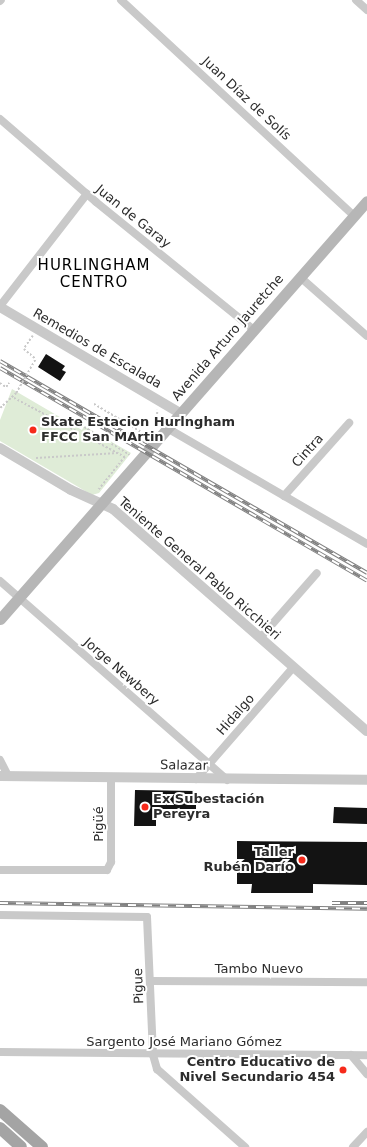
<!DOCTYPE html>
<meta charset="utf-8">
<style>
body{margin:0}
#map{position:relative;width:367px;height:1147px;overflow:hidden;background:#fff;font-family:"DejaVu Sans",sans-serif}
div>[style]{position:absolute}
.green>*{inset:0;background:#dfecd7}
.building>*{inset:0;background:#131313}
.path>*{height:1.5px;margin-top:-0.75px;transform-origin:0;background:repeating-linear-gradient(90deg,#c9c9c9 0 2px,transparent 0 4px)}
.minor>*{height:8px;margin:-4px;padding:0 4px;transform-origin:4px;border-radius:4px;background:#c9c9c9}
.tertiary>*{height:10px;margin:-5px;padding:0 5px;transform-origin:5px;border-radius:5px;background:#c9c9c9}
.secondary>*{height:11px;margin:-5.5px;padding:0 5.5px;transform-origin:5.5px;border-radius:5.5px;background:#b6b6b6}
.primary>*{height:12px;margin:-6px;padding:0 6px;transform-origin:6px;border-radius:6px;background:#a4a4a4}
.rail>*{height:4px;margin-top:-2px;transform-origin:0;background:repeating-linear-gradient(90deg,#fff 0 8px,#818181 0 16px);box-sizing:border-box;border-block:1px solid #818181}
.path-bridge>*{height:1.5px;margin-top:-0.75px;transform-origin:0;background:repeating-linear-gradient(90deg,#c9c9c9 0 2px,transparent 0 4px)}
.dots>*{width:11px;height:11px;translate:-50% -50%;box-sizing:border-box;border:2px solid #fff;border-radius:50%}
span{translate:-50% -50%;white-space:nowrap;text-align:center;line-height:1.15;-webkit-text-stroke:4px #fff;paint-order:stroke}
.street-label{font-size:13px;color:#2c2c2c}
.poi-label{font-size:13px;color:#2c2c2c;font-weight:700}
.left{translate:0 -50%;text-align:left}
.right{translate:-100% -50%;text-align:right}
.quarter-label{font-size:15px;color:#000;letter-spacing:1px}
</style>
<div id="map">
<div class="green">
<i style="clip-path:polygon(12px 389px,82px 430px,84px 426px,131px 453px,99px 493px,92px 495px,0 441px,0 420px)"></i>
</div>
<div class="building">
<i style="clip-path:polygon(46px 354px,65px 366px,62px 370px,66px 372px,60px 381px,38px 367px)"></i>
<i style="clip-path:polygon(135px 790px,196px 791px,196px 809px,156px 809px,156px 826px,134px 826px)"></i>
<i style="clip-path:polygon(334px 807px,367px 808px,367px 824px,333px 823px)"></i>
<i style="clip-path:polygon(237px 841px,367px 842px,367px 885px,313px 884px,313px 893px,251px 893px,252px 884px,237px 884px)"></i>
</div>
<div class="path">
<i style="left:33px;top:336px;width:16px;rotate:125deg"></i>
<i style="left:24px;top:349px;width:16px;rotate:40deg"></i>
<i style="left:0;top:383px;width:7px;rotate:34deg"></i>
<i style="left:6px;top:387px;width:5px;rotate:-53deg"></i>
<i style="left:14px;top:398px;width:126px;rotate:28deg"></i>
<i style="left:125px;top:457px;width:43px;rotate:128.5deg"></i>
<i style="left:94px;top:404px;width:63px;rotate:30.7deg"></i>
<i style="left:0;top:408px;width:22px;rotate:-43deg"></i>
<i style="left:81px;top:425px;width:57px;rotate:31.5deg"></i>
<i style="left:156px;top:426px;width:16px;rotate:-86deg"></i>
<i style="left:36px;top:458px;width:82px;rotate:-3.5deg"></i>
</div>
<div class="minor">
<i style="left:121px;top:0;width:318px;rotate:42.8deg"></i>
<i style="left:356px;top:0;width:15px;rotate:42deg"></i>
<i style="left:0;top:1px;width:1px;rotate:-45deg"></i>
<i style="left:0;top:119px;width:127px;rotate:40.8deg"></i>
<i style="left:96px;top:202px;width:203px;rotate:39deg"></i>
<i style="left:300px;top:277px;width:89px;rotate:41.4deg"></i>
<i style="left:0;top:306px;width:142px;rotate:-52.2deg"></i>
<i style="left:167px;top:428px;width:231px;rotate:30.1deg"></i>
<i style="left:284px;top:496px;width:98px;rotate:-48.3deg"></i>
<i style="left:0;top:581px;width:302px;rotate:41.2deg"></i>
<i style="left:260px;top:638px;width:86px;rotate:-48.8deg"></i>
<i style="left:0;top:760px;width:18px;rotate:63deg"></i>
<i style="left:196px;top:779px;width:147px;rotate:-48.9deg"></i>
<i style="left:0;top:870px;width:107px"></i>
<i style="left:107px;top:870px;width:9px;rotate:-63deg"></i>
<i style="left:111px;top:862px;width:84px;rotate:-90deg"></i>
<i style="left:0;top:915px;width:147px;rotate:0.8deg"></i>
<i style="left:147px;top:917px;width:138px;rotate:87.5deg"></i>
<i style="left:153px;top:1055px;width:15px;rotate:74deg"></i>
<i style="left:157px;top:1069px;width:118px;rotate:41.6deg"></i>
<i style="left:150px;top:981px;width:217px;rotate:0.3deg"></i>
<i style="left:0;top:1052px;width:367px;rotate:0.5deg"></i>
<i style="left:351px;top:1055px;width:25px;rotate:50deg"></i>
<i style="left:353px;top:1147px;width:21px;rotate:-47deg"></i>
</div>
<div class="tertiary">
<i style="left:0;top:307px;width:209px;rotate:30.5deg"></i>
<i style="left:0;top:448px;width:82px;rotate:30.6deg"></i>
<i style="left:71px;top:490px;width:46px;rotate:24.3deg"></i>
<i style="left:113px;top:509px;width:337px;rotate:41.2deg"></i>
<i style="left:0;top:776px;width:367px;rotate:0.6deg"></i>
</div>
<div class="secondary">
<i style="left:0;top:619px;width:556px;rotate:-48.72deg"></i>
</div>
<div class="primary">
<i style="left:0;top:1110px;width:56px;rotate:41.4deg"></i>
<i style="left:0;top:1128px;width:28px;rotate:42deg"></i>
</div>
<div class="rail">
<i style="left:0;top:361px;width:424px;rotate:30deg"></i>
<i style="left:0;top:368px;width:424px;rotate:30.1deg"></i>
<i style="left:0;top:903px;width:367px;rotate:0.9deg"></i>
<i style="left:332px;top:903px;width:35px"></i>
</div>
<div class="path-bridge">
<i style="left:16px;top:393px;width:39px;rotate:-60deg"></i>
</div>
<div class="dots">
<i style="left:33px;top:430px;background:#f62a1b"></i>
<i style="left:145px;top:807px;background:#f62a1b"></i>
<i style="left:302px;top:860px;background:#f62a1b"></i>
<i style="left:343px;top:1070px;background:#f62a1b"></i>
</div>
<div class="street-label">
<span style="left:246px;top:99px;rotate:43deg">Juan Díaz de Solís</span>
<span style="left:133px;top:217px;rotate:39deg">Juan de Garay</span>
<span style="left:228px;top:338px;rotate:-49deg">Avenida Arturo Jauretche</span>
<span style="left:97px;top:349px;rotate:30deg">Remedios de Escalada</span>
<span style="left:308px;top:451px;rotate:-48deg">Cintra</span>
<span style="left:199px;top:569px;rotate:41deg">Teniente General Pablo Ricchieri</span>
<span style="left:121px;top:672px;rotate:41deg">Jorge Newbery</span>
<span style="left:236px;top:715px;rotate:-49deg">Hidalgo</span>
<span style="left:184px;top:766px;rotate:1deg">Salazar</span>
<span style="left:99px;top:824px;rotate:-90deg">Pigüé</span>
<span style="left:259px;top:969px">Tambo Nuevo</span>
<span style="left:139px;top:986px;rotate:-92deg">Pigue</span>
<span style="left:184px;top:1042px">Sargento José Mariano Gómez</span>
</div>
<div class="poi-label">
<span class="left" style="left:41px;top:430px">Skate Estacion Hurlngham<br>FFCC San MArtin</span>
<span class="left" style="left:153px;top:807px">Ex Subestación<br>Pereyra</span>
<span class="right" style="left:294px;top:860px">Taller<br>Rubén Darío</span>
<span class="right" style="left:335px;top:1070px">Centro Educativo de<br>Nivel Secundario 454</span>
</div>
<div class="quarter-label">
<span style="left:94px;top:274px">HURLINGHAM<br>CENTRO</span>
</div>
</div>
